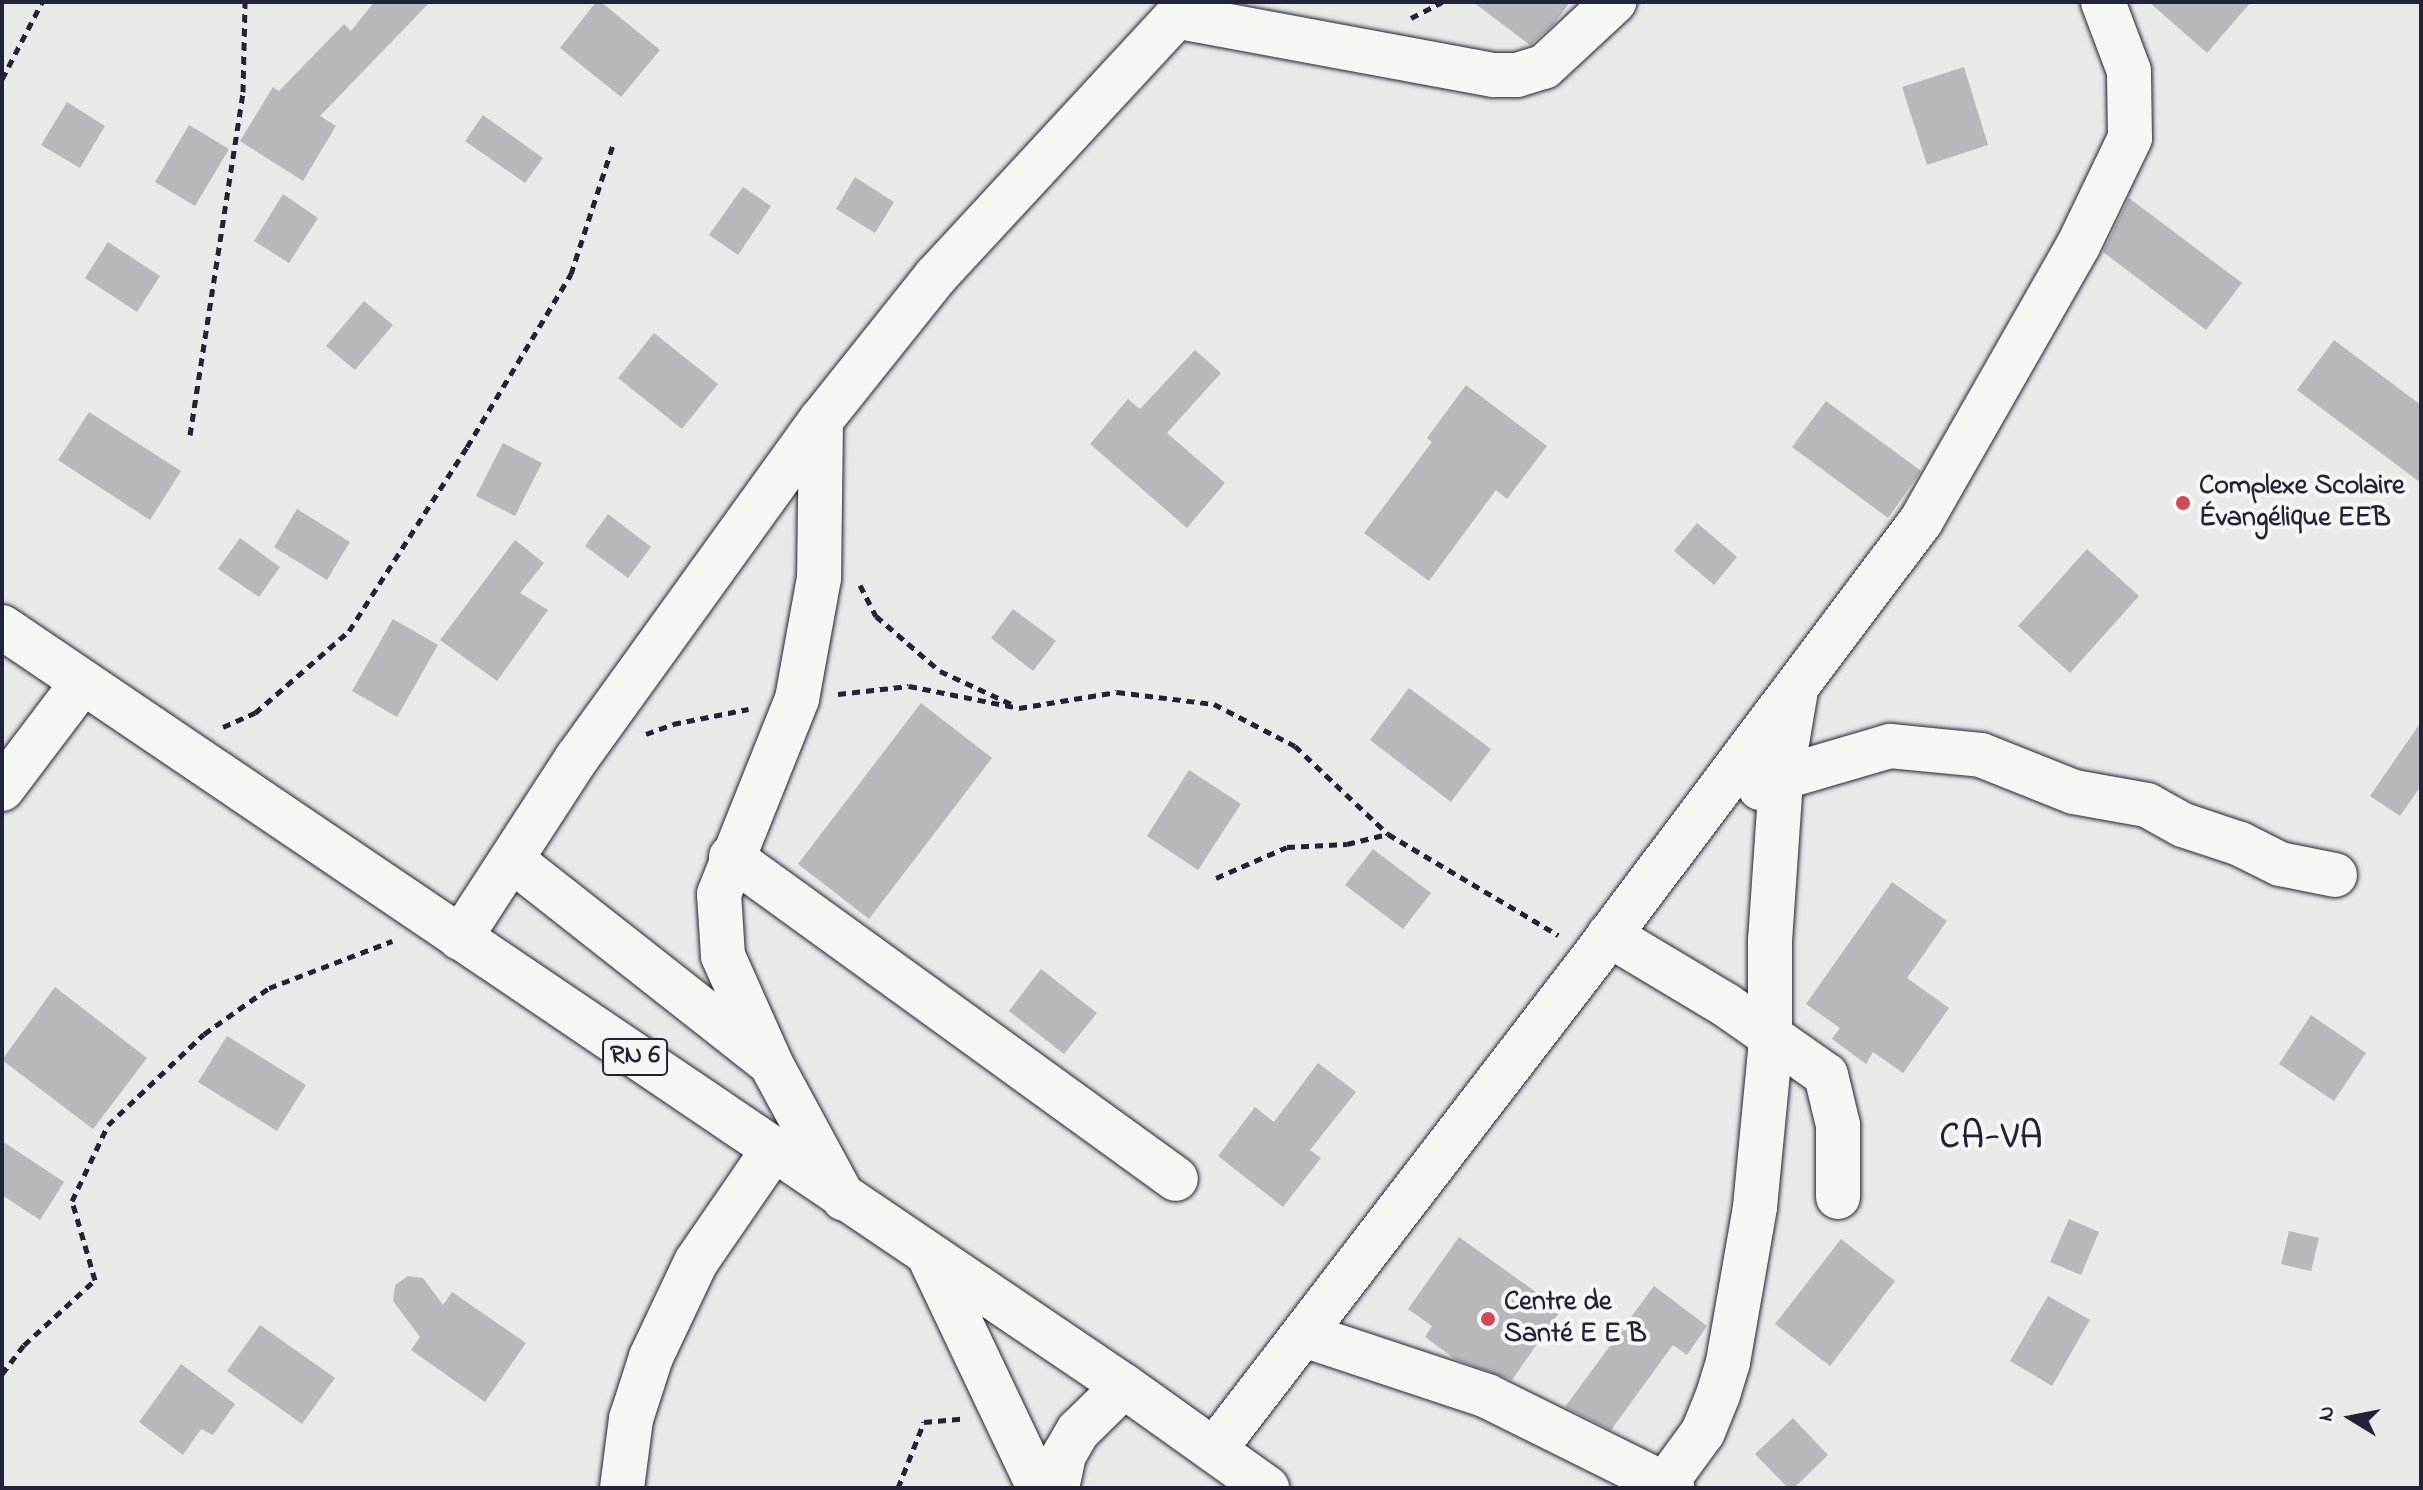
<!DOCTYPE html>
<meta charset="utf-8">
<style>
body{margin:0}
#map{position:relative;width:2423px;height:1490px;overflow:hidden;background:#e9e9e7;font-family:"Indie Flower",sans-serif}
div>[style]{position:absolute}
.building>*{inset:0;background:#b8b8bc}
.path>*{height:5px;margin-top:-2.5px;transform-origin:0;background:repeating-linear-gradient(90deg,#22223b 0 8px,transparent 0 14px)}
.roads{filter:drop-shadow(0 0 2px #22223b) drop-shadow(0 0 2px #22223b)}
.minor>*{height:44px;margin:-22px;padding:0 22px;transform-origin:22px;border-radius:22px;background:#f6f6f2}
.primary>*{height:44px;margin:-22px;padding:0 22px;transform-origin:22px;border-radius:22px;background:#f6f6f2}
.dots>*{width:22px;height:22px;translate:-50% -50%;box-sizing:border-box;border:4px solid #f6f6f2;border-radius:50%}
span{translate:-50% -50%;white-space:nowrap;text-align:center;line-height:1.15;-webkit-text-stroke:8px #f6f6f2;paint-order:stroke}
.shield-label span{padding:2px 6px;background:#f6f6f2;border:2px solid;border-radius:6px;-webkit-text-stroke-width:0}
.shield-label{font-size:26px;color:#22223b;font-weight:700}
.poi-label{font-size:28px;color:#22223b;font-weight:700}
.left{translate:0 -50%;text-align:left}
.district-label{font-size:36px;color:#22223b;font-weight:700;letter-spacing:2px}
.frame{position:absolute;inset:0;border:4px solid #22223b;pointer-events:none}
.north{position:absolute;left:2311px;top:1378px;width:80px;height:80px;-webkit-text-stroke:6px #f6f6f2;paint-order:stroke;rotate:280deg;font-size:22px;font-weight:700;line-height:32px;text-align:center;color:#22223b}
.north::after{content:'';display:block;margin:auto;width:28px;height:36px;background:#22223b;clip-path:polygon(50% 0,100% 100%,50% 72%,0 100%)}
</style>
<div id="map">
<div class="building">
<i style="clip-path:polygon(374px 2px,430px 2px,320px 116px,336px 126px,303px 181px,240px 141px,273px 87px,279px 91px,344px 24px,351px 31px)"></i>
<i style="clip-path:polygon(596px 2px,601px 2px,660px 50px,621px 97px,560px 48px)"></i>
<i style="clip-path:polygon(1473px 2px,1570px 2px,1554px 24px,1530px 45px)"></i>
<i style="clip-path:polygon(2149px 2px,2251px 2px,2207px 53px)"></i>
<i style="clip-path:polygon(1964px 67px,1988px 145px,1927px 165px,1902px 87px)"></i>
<i style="clip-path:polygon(67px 102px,105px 126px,80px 168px,41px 145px)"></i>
<i style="clip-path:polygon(483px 115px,543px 158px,525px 183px,465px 141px)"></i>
<i style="clip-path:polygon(189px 125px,229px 149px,195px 206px,155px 182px)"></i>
<i style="clip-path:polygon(855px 177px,894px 202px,875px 233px,836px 209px)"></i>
<i style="clip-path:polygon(743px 187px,771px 206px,738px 255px,709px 235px)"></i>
<i style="clip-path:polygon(283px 194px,318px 218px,289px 263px,254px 241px)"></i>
<i style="clip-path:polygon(2129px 198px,2242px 283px,2206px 330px,2103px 252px)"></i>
<i style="clip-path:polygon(108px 242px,160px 276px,137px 312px,85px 278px)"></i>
<i style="clip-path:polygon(364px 301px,393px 325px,355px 370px,326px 346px)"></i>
<i style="clip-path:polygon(654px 333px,718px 384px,682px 429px,618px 378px)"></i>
<i style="clip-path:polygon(2334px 340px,2421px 405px,2421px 483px,2297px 390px)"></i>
<i style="clip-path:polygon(1195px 350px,1221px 373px,1167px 433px,1225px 483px,1187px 528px,1090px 444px,1128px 399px,1140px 409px)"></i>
<i style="clip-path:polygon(1466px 385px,1547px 446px,1507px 499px,1496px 490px,1429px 581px,1364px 533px,1432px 442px,1427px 438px)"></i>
<i style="clip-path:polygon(1826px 401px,1921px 471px,1888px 518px,1792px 447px)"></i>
<i style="clip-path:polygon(89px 412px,181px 471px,150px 520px,58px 460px)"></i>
<i style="clip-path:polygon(503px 443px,542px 463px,515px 516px,476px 496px)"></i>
<i style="clip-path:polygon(297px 509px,350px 542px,327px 580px,274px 547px)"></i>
<i style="clip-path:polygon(608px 514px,651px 547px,628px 578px,585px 546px)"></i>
<i style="clip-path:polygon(1697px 523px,1737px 557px,1714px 585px,1674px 551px)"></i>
<i style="clip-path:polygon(240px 538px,280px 567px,259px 597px,218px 569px)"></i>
<i style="clip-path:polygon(515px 540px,544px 563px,520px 593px,548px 610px,497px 681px,440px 640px)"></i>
<i style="clip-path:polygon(2087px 549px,2139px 596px,2070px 673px,2018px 626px)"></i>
<i style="clip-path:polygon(1013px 609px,1056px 641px,1033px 671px,991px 638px)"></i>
<i style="clip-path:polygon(393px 619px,438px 645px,397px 717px,352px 691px)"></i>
<i style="clip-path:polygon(1409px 688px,1491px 749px,1451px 802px,1370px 740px)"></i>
<i style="clip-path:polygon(921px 703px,992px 758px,869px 919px,798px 864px)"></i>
<i style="clip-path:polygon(2421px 722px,2421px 786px,2400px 816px,2370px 796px)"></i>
<i style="clip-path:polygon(1189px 770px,1241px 804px,1198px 870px,1147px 836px)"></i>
<i style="clip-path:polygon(1373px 849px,1431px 893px,1403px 929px,1345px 885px)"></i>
<i style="clip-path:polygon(1892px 882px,1947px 921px,1907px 978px,1949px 1008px,1903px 1073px,1873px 1052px,1866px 1064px,1832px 1039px,1840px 1028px,1806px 1004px)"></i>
<i style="clip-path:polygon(1041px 969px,1097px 1013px,1064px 1054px,1009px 1011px)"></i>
<i style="clip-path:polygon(55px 987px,147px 1058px,93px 1129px,2px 1060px)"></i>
<i style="clip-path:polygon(2311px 1015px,2366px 1053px,2334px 1101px,2279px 1064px)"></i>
<i style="clip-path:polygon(227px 1036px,306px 1085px,277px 1131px,198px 1082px)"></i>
<i style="clip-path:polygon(1318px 1063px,1356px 1092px,1310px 1150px,1321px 1158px,1283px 1207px,1218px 1156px,1255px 1107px,1274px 1122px)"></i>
<i style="clip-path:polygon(2px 1141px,64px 1182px,40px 1220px,2px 1195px)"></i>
<i style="clip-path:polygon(2069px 1219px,2099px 1232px,2081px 1275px,2050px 1262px)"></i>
<i style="clip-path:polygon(2289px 1231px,2319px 1238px,2311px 1271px,2281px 1264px)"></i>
<i style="clip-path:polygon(1459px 1237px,1561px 1310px,1512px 1380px,1455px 1359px,1425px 1337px,1432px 1326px,1408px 1309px)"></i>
<i style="clip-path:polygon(1841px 1239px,1895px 1281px,1830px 1366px,1775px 1324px)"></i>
<i style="clip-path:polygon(408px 1276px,423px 1278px,443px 1305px,452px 1292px,526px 1343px,485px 1402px,411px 1350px,420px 1337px,393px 1301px,395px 1285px)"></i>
<i style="clip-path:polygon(1654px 1286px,1707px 1326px,1687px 1355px,1673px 1345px,1611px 1430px,1565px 1407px)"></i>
<i style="clip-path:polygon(2048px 1296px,2090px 1320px,2052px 1386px,2010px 1361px)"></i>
<i style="clip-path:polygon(260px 1325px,335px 1378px,302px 1424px,227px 1371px)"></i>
<i style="clip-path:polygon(181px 1364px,235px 1404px,213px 1435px,201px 1429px,183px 1455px,139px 1422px)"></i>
<i style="clip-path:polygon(1793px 1418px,1828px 1455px,1794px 1488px,1788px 1488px,1755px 1454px)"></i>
</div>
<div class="path">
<i style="left:1411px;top:18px;width:35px;rotate:-27deg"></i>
<i style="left:2px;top:79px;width:87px;rotate:-62.5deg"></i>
<i style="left:190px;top:435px;width:347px;rotate:-81.2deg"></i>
<i style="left:243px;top:92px;width:90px;rotate:-88.7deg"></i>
<i style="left:860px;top:585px;width:35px;rotate:63deg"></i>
<i style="left:876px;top:616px;width:84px;rotate:40.7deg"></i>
<i style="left:940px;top:671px;width:78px;rotate:24.9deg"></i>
<i style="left:838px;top:694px;width:71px;rotate:-6.4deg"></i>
<i style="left:909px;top:686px;width:112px;rotate:11.3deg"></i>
<i style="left:1019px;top:708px;width:99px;rotate:-9.3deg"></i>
<i style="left:1117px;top:692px;width:98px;rotate:7.1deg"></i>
<i style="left:1214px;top:704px;width:91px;rotate:27.4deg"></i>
<i style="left:1295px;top:746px;width:128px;rotate:43.4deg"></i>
<i style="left:223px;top:727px;width:35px;rotate:-24deg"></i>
<i style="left:255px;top:713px;width:125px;rotate:-41.1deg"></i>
<i style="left:349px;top:631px;width:219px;rotate:-57.3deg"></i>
<i style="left:467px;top:447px;width:202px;rotate:-59deg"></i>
<i style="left:571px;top:274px;width:136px;rotate:-72deg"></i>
<i style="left:646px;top:734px;width:29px;rotate:-20deg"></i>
<i style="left:673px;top:724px;width:77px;rotate:-11.2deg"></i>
<i style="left:1216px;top:878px;width:77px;rotate:-23.6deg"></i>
<i style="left:1287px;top:847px;width:60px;rotate:-2.9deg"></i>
<i style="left:1347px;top:844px;width:42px;rotate:-13.7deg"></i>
<i style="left:1388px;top:834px;width:198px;rotate:30.7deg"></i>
<i style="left:2px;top:1374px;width:36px;rotate:-53deg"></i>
<i style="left:24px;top:1345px;width:96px;rotate:-42.5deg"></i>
<i style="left:95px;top:1280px;width:82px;rotate:-106.2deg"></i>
<i style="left:72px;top:1201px;width:84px;rotate:-64.7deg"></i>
<i style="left:108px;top:1125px;width:132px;rotate:-43.5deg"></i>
<i style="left:204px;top:1034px;width:80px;rotate:-35.3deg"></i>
<i style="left:269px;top:988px;width:132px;rotate:-20.9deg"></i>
<i style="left:898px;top:1488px;width:71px;rotate:-68.5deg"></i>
<i style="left:924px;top:1422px;width:37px;rotate:-5deg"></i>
</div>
<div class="roads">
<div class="minor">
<i style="left:1180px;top:17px;width:319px;rotate:10.5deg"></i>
<i style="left:1494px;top:75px;width:23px"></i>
<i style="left:1517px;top:75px;width:28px;rotate:-17deg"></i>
<i style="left:1544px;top:67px;width:96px;rotate:-42.9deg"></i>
<i style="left:821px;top:420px;width:158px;rotate:90.7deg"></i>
<i style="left:819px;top:578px;width:123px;rotate:100.3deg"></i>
<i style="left:797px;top:699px;width:210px;rotate:111.8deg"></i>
<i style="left:719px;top:894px;width:62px;rotate:86.3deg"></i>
<i style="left:723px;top:956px;width:118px;rotate:66deg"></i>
<i style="left:771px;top:1064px;width:153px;rotate:61.6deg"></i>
<i style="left:1760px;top:788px;width:23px;rotate:-25deg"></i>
<i style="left:1781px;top:778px;width:114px;rotate:-16.4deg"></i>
<i style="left:1890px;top:746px;width:91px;rotate:5.6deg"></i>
<i style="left:1981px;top:755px;width:100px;rotate:21.7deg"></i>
<i style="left:2074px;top:792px;width:74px;rotate:10.1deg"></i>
<i style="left:2147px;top:805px;width:41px;rotate:29.1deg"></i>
<i style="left:2183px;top:825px;width:60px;rotate:18.4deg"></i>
<i style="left:2240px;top:844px;width:45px;rotate:26.6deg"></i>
<i style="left:2280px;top:864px;width:56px;rotate:11.3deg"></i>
<i style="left:2px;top:789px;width:134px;rotate:-52.9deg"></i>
<i style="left:731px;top:857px;width:549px;rotate:35.89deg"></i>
<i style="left:512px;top:860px;width:323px;rotate:38.2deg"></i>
<i style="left:1609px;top:935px;width:136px;rotate:30.9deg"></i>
<i style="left:1726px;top:1005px;width:122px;rotate:35deg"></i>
<i style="left:1826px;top:1075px;width:51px;rotate:76.5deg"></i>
<i style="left:1838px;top:1125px;width:72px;rotate:90deg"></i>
<i style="left:460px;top:938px;width:215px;rotate:-57deg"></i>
<i style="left:577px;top:758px;width:417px;rotate:-54.2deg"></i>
<i style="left:821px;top:420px;width:184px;rotate:-51.4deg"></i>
<i style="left:936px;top:276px;width:374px;rotate:-47.2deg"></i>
<i style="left:929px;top:1256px;width:257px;rotate:64.6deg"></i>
<i style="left:1304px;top:1335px;width:193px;rotate:18.4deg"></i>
<i style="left:1487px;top:1396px;width:207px;rotate:26.4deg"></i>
<i style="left:1214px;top:1450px;width:623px;rotate:-52.43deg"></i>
<i style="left:1594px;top:956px;width:544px;rotate:-53.07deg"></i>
<i style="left:1921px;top:521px;width:317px;rotate:-60.3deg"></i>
<i style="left:2078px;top:246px;width:120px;rotate:-64.3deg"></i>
<i style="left:2130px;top:138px;width:67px;rotate:-90.9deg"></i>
<i style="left:2129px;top:71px;width:74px;rotate:-110.6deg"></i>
<i style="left:1665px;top:1484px;width:64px;rotate:-53.8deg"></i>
<i style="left:1703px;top:1432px;width:40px;rotate:-68deg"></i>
<i style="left:1718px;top:1395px;width:34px;rotate:-73deg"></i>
<i style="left:1728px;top:1362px;width:157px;rotate:-80.1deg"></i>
<i style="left:1755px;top:1207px;width:157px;rotate:-84.5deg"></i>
<i style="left:1770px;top:1051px;width:110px;rotate:-90deg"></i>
<i style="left:1770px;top:941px;width:163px;rotate:-86.1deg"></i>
<i style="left:1781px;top:778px;width:89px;rotate:-80.3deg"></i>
<i style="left:622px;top:1488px;width:70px;rotate:-82.6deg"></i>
<i style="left:631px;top:1419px;width:65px;rotate:-72.1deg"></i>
<i style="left:651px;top:1357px;width:105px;rotate:-64.7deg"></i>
<i style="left:696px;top:1262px;width:136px;rotate:-55.5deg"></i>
<i style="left:1057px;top:1488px;width:34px;rotate:-78deg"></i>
<i style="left:1064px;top:1455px;width:28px;rotate:-60deg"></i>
<i style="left:1078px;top:1431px;width:64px;rotate:-44.4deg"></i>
</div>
<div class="primary">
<i style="left:2px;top:627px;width:1355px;rotate:34.08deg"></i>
<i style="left:1124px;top:1386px;width:176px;rotate:35.5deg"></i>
</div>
</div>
<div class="dots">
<i style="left:2183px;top:503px;background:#d1495b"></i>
<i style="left:1488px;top:1319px;background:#d1495b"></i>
</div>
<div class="shield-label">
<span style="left:635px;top:1057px">RN 6</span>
</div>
<div class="poi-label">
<span class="left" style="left:2199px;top:503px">Complexe Scolaire<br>Évangélique EEB</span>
<span class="left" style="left:1504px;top:1319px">Centre de<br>Santé E E B</span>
</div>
<div class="district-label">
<span style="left:1992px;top:1139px">CA-VA</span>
</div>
<div class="frame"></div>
<div class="north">N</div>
</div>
